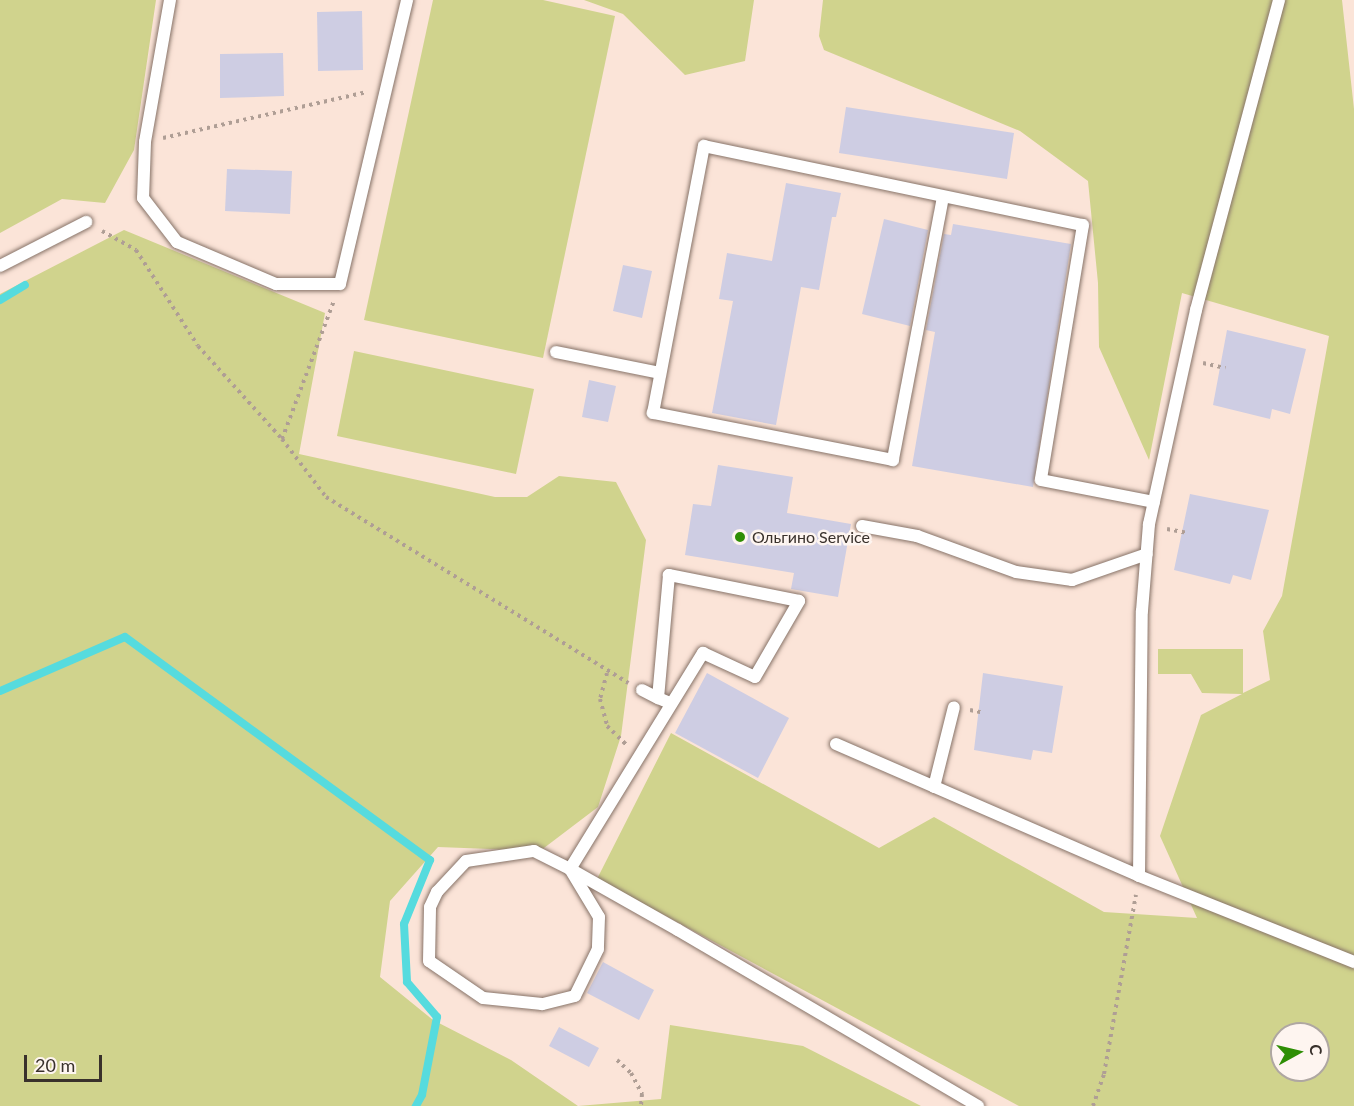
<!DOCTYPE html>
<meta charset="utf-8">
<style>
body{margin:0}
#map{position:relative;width:1354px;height:1106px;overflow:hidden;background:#fbe4d8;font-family:Lato,sans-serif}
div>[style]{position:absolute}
.green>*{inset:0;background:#d0d38d}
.stream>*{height:8px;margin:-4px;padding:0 4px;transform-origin:4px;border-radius:4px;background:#56dbde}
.building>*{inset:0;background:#cecde3}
.path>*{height:4px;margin-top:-2px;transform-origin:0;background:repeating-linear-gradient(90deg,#af9e95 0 3px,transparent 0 7.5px)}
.roads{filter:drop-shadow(0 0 2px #877368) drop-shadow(0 0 2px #877368)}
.lane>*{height:12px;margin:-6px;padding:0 6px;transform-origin:6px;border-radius:6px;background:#fff}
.dots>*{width:16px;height:16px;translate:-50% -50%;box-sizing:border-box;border:3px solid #fef5f0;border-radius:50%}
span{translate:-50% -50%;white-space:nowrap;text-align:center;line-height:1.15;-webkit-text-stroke:5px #fef5f0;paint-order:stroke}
.poi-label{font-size:16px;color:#39312c}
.left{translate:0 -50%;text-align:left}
.north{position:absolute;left:1270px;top:1022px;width:60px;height:60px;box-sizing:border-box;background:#fef5f0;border:2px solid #afa7a2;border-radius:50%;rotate:82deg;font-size:16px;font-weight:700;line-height:24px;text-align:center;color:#39312c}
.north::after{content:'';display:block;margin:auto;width:21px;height:27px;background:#2e8e04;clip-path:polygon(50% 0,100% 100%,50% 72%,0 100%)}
.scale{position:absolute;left:24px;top:1055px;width:78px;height:27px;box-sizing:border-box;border:3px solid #39312c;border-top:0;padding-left:8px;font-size:18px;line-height:21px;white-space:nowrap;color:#39312c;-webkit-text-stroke:4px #fef5f0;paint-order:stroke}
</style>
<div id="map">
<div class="green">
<i style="clip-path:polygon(0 0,156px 0,134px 150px,105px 203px,62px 199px,0 233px)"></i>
<i style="clip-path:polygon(433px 0,543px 0,615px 16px,543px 358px,364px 320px)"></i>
<i style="clip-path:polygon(584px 0,754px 0,745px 61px,685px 75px,623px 14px)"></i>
<i style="clip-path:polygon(evenodd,823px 0,1342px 0,1354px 109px,1354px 1106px,1019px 1106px,597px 879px,671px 733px,879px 848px,934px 817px,1104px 912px,1197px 918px,1160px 836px,1201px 715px,1242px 694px,1202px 693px,1191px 674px,1158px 674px,1158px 649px,1243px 649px,1243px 693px,1270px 680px,1263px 631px,1282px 596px,1329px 336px,1182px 293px,1149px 460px,1099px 347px,1098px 283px,1088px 181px,1020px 131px,824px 50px,819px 36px,823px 0,1282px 1034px,1318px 1034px,1318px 1070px,1282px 1070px,1282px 1034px)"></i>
<i style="clip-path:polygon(124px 230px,325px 313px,299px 454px,495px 497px,527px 497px,559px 476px,616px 482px,646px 540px,621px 736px,598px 807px,540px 851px,438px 847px,390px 901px,380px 977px,433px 1020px,511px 1060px,578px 1106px,661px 1099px,670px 1025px,803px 1046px,921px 1106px,0 1106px,0 294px)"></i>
<i style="clip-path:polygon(354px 351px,534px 389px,516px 474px,337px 436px)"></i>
</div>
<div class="stream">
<i style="left:0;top:300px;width:29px;rotate:-31deg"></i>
<i style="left:0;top:691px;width:136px;rotate:-23.4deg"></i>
<i style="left:125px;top:637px;width:378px;rotate:36.2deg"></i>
<i style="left:430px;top:860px;width:69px;rotate:112.1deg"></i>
<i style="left:404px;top:924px;width:58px;rotate:87deg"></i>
<i style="left:407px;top:982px;width:46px;rotate:49.4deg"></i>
<i style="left:437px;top:1017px;width:79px;rotate:100.9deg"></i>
<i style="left:422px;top:1095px;width:13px;rotate:119deg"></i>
</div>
<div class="building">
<i style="clip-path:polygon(362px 11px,363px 70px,318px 71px,317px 12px)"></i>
<i style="clip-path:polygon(283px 53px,284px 96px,220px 98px,220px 54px)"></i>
<i style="clip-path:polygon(846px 107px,1014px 133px,1007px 179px,839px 153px)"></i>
<i style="clip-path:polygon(227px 169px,292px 171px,290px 214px,225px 211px)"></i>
<i style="clip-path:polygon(786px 183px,841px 193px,836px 217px,832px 217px,819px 290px,801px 287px,776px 425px,712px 413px,733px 301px,719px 299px,727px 253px,772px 261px)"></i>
<i style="clip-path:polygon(884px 219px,928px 230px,910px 326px,862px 314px)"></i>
<i style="clip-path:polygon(953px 224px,1071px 244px,1033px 487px,912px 466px,935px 332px,926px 330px,944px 234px,951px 235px)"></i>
<i style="clip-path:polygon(623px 265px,652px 271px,642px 318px,613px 311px)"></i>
<i style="clip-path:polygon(1227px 330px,1306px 349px,1290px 414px,1272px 409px,1270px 419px,1213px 405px)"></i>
<i style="clip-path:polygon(589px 380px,616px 386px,608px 422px,582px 417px)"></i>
<i style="clip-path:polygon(718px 465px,793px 477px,787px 513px,851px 524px,838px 597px,791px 589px,794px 573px,685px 555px,693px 504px,711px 506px)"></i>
<i style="clip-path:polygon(1190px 494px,1269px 510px,1251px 580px,1233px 575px,1230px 584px,1174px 570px)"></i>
<i style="clip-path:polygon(707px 673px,789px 718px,758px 778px,675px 733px)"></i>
<i style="clip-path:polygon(983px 673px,1063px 686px,1052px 753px,1033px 750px,1031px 760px,974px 750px)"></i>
<i style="clip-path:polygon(603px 962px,654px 990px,639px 1020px,587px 993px)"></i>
<i style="clip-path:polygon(559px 1027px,599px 1048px,589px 1067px,549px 1046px)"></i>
</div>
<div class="path">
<i style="left:163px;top:138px;width:209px;rotate:-12.7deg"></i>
<i style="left:102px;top:231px;width:39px;rotate:29deg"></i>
<i style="left:136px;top:250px;width:114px;rotate:57.1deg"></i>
<i style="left:198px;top:346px;width:125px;rotate:47.9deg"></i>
<i style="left:282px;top:439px;width:73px;rotate:52.8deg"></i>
<i style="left:326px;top:497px;width:355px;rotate:31.6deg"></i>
<i style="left:1203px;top:363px;width:23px;rotate:13deg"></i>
<i style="left:282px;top:439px;width:147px;rotate:-69.4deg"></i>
<i style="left:1167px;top:529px;width:20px;rotate:11deg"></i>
<i style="left:607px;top:673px;width:27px;rotate:105deg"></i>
<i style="left:600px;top:699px;width:28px;rotate:75deg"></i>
<i style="left:607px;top:726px;width:28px;rotate:44deg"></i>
<i style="left:970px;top:710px;width:14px;rotate:12deg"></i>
<i style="left:617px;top:1060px;width:19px;rotate:43deg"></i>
<i style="left:631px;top:1073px;width:24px;rotate:62deg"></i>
<i style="left:642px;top:1094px;width:12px;rotate:95deg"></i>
<i style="left:1093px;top:1106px;width:34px;rotate:-71deg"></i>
<i style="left:1104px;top:1074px;width:182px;rotate:-79.9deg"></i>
</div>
<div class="roads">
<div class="lane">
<i style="left:170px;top:0;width:144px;rotate:100deg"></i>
<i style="left:145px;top:142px;width:56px;rotate:92deg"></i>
<i style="left:143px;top:198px;width:56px;rotate:52.3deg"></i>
<i style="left:177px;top:242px;width:108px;rotate:23deg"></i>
<i style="left:276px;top:284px;width:64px"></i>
<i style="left:340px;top:284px;width:292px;rotate:-76.7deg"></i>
<i style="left:943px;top:197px;width:268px;rotate:100.8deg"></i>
<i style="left:893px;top:460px;width:245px;rotate:-168.9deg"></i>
<i style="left:653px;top:413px;width:272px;rotate:-79.2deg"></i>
<i style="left:704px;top:146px;width:387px;rotate:11.8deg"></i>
<i style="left:1083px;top:225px;width:258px;rotate:99.4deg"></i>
<i style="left:1041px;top:480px;width:115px;rotate:11deg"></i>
<i style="left:0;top:266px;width:97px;rotate:-27.1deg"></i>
<i style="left:556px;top:352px;width:106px;rotate:11.4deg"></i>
<i style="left:862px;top:526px;width:56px;rotate:10.3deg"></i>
<i style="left:917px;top:536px;width:105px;rotate:20deg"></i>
<i style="left:1016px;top:572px;width:57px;rotate:8.1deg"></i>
<i style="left:1072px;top:580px;width:79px;rotate:-19.1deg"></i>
<i style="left:642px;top:690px;width:18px;rotate:27deg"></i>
<i style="left:836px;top:744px;width:331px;rotate:23.5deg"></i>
<i style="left:1139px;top:876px;width:232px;rotate:21.8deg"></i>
<i style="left:934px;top:787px;width:82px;rotate:-76deg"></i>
<i style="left:570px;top:869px;width:56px;rotate:58.9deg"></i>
<i style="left:599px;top:917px;width:32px;rotate:92deg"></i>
<i style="left:598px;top:949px;width:52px;rotate:116.1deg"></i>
<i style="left:575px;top:996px;width:34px;rotate:166deg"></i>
<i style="left:542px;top:1004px;width:59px;rotate:-174.2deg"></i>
<i style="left:483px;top:998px;width:65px;rotate:-145.6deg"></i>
<i style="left:429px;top:961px;width:54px;rotate:-88.9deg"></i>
<i style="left:430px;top:907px;width:17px;rotate:-65deg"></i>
<i style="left:437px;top:892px;width:42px;rotate:-46.9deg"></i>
<i style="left:466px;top:861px;width:69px;rotate:-8.4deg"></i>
<i style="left:534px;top:851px;width:40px;rotate:26.6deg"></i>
<i style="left:570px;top:869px;width:124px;rotate:29.5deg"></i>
<i style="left:678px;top:930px;width:348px;rotate:30.4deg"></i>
<i style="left:570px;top:869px;width:254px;rotate:-58.4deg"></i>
<i style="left:703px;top:653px;width:57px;rotate:24.8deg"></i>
<i style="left:755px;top:677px;width:88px;rotate:-59.9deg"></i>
<i style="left:799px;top:601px;width:133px;rotate:-168.7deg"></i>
<i style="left:669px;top:575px;width:123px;rotate:95.1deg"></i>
<i style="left:658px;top:698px;width:13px;rotate:23deg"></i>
<i style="left:1139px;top:876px;width:265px;rotate:-89.4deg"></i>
<i style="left:1142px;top:611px;width:87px;rotate:-85.4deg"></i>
<i style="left:1149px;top:524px;width:219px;rotate:-77.6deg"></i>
<i style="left:1196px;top:310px;width:321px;rotate:-75deg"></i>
</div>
</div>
<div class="dots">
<i style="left:740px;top:537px;background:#2e8e04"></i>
</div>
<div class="poi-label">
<span class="left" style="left:752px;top:537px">Ольгино Service</span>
</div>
<div class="north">С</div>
<div class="scale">20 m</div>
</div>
